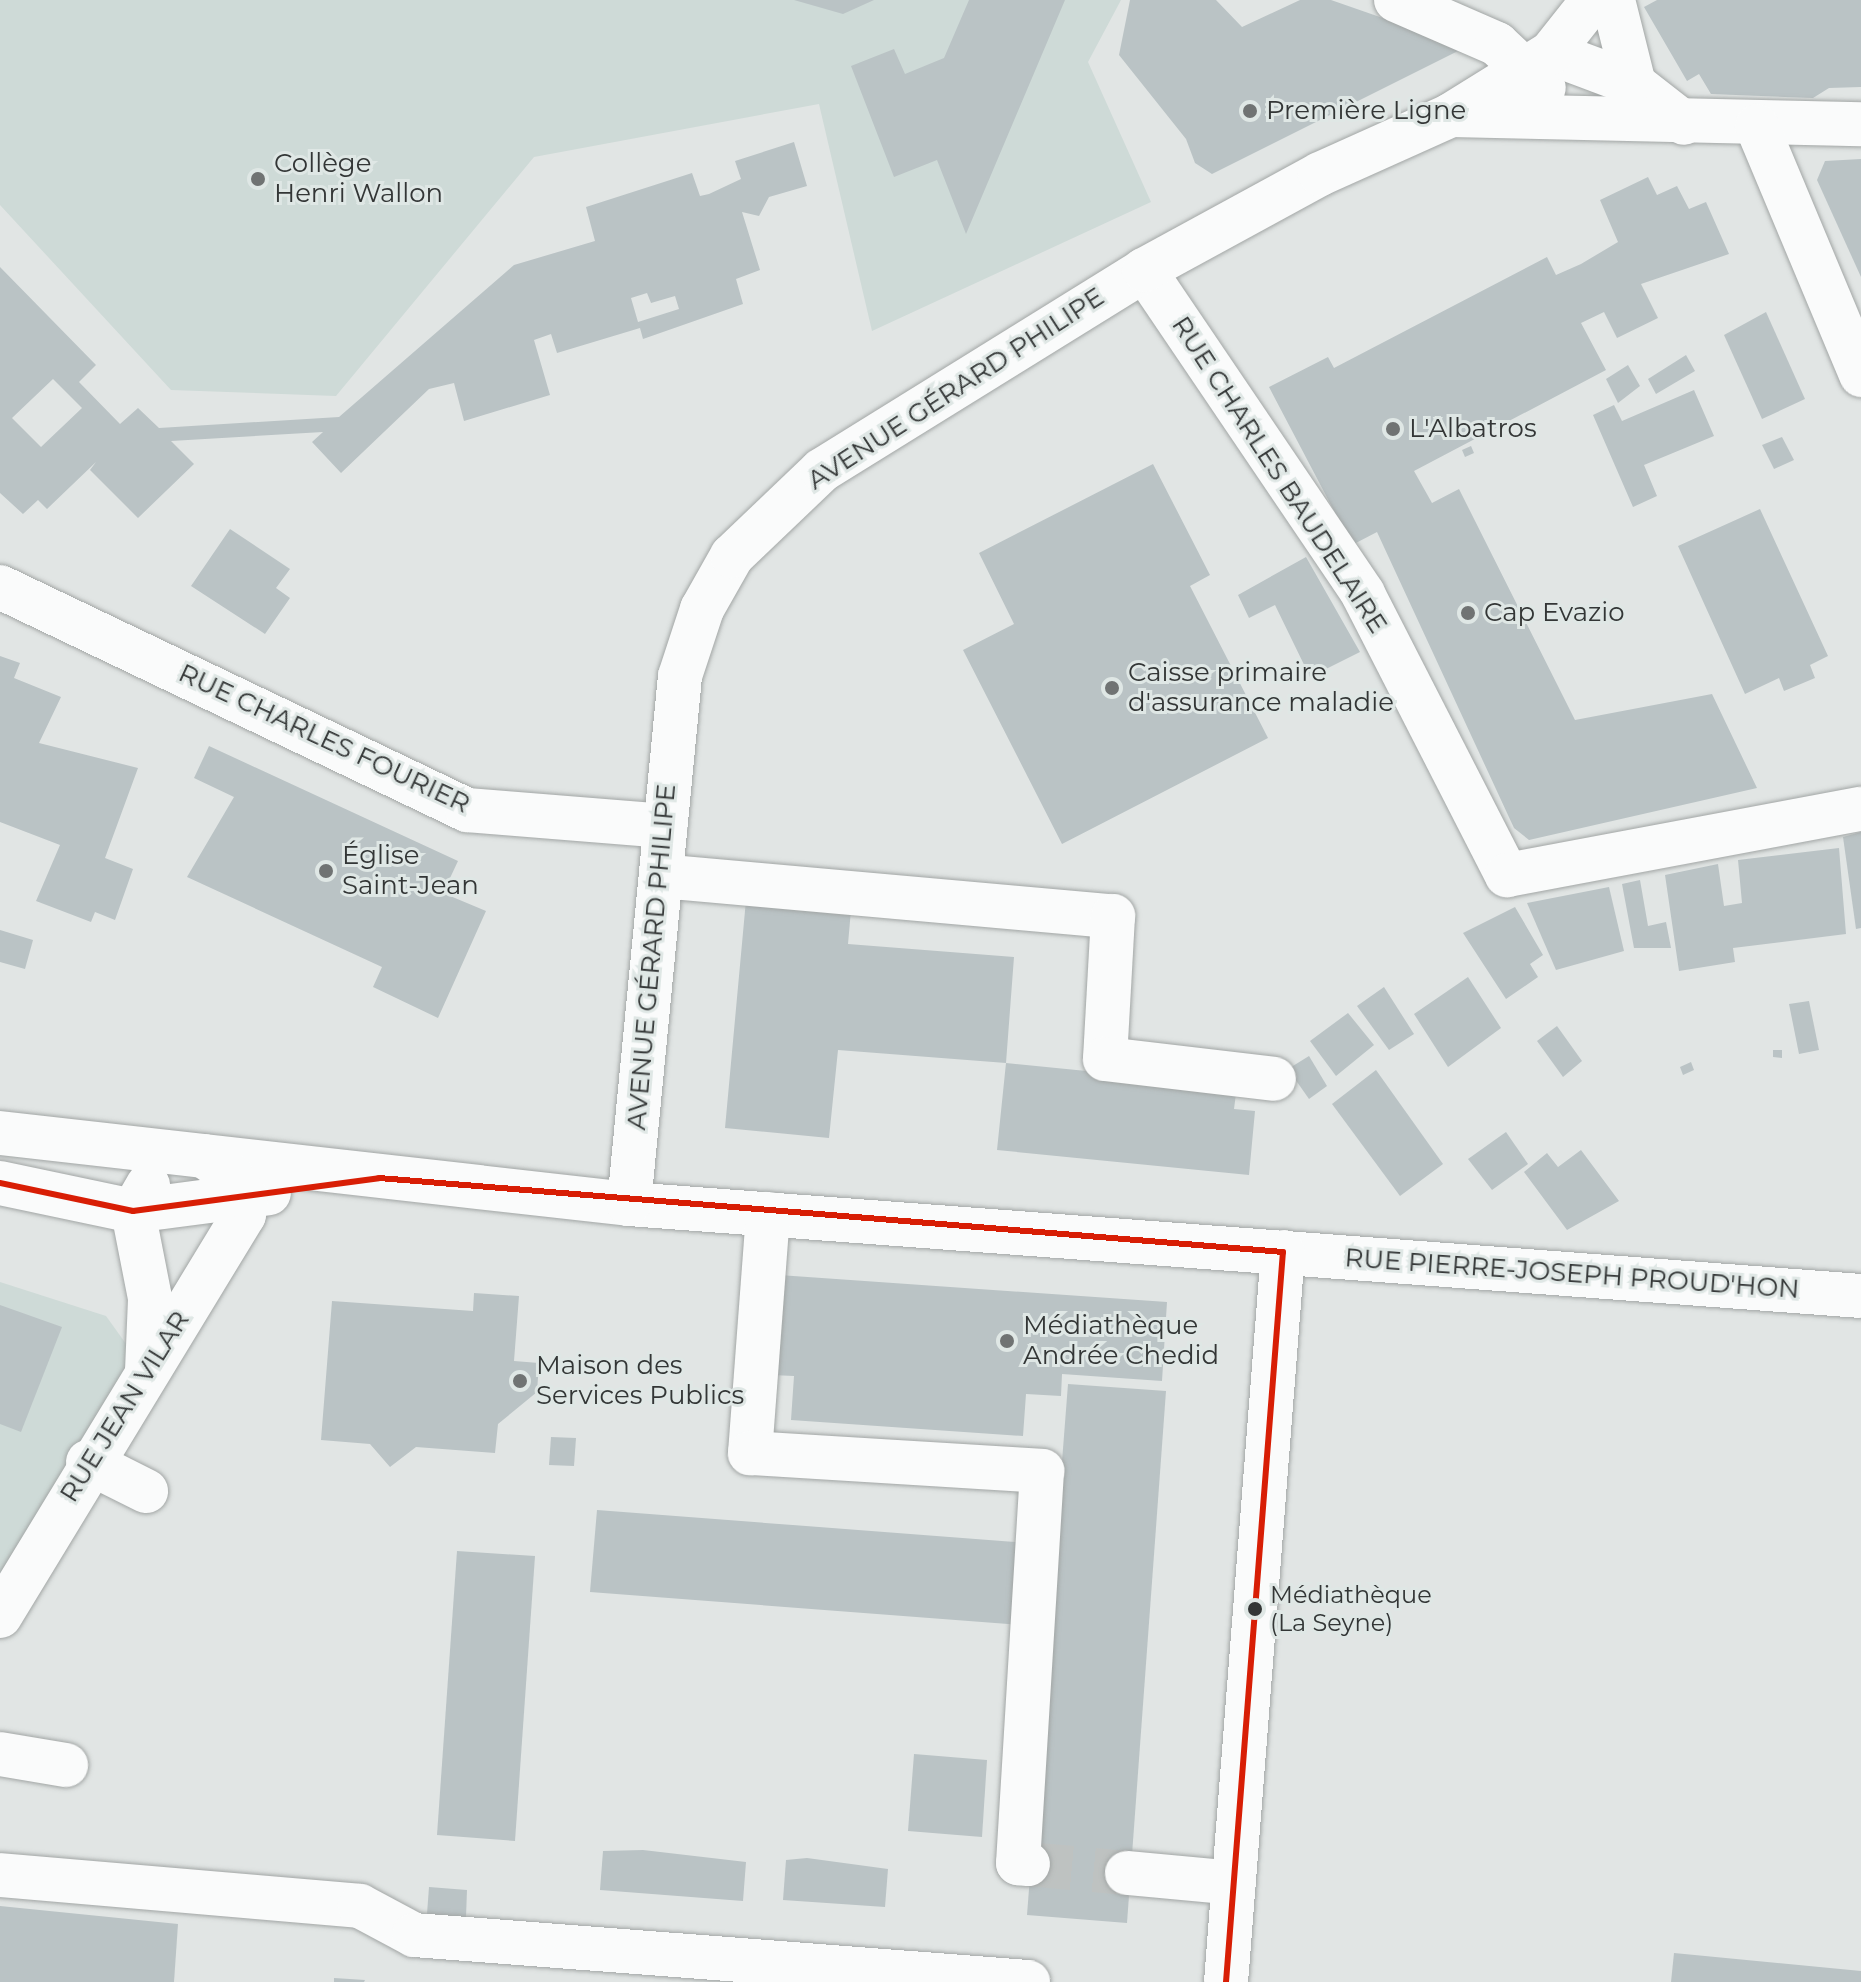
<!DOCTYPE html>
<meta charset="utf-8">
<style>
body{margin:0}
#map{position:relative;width:1861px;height:1982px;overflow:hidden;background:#e1e5e4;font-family:Montserrat,sans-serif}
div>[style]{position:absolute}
.built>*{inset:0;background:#cedad7}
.building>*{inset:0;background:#bac3c5}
.minor-tunnel>*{height:44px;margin-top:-22px;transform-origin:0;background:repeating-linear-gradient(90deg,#bec2c1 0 44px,transparent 0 66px)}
.roads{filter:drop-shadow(0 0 2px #a2a6a5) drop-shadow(0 0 2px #a2a6a5)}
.minor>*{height:44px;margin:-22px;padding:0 22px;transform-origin:22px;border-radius:22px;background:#fafbfb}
.bus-1>*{height:6px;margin:-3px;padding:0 3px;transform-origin:3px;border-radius:3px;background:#d81e05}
.dots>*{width:22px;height:22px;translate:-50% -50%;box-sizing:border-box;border:4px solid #dfe7e5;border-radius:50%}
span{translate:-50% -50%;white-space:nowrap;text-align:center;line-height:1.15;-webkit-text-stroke:6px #dfe7e5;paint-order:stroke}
.bus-label{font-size:24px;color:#333636}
.left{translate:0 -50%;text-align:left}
.poi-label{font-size:26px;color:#333636}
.street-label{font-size:26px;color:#333636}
</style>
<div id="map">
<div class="built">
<i style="clip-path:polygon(0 0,1121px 0,1088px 62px,1151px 202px,872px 331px,819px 104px,534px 157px,336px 396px,171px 390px,0 205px)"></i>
<i style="clip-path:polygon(0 1282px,106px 1316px,147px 1373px,0 1616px)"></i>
</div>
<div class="building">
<i style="clip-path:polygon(794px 0,874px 0,843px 14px)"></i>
<i style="clip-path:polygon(969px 0,1065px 0,966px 234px,937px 160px,894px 177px,851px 66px,894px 49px,905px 74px,944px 58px)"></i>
<i style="clip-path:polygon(1130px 0,1216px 0,1242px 27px,1300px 0,1331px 0,1466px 47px,1212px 174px,1195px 163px,1186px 139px,1119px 55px)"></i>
<i style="clip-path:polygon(1657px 0,1861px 0,1861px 87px,1829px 88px,1813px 98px,1711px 94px,1699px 74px,1687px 81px,1644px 7px)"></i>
<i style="clip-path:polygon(evenodd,794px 142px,807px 186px,769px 197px,759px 216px,742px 212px,760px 270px,736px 279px,743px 304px,643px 339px,640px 328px,557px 353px,551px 334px,534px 340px,550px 395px,464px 421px,454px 383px,429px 389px,341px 473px,312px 442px,323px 432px,171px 441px,194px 464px,138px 518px,90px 470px,96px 462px,47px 509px,38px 500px,23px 514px,0 493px,0 267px,96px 365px,79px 382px,120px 424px,138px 408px,159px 428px,339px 417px,514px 265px,595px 241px,586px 207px,692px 173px,700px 196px,709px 194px,741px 179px,735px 161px,794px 142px,647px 293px,651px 303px,675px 296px,679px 309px,638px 322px,631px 298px,647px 293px,794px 142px,53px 379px,82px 408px,41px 447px,12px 418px,53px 379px)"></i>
<i style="clip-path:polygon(1861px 159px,1861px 277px,1817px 180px,1825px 161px)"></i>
<i style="clip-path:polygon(1648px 177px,1657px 195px,1677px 186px,1689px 209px,1706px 202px,1729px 254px,1641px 284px,1658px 318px,1617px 338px,1604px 312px,1581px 323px,1606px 370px,1414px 471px,1432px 503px,1459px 489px,1575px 720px,1712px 694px,1757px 788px,1529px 840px,1514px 828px,1377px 532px,1352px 545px,1269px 387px,1328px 357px,1334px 368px,1547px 257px,1556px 275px,1581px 264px,1618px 242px,1600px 200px)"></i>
<i style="clip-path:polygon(1766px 312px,1805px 399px,1762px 419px,1724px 335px)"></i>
<i style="clip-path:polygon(1686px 355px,1695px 371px,1656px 394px,1648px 379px)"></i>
<i style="clip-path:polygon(1628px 365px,1640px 386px,1618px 403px,1606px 379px)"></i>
<i style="clip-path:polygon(1694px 390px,1714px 436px,1644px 465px,1657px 496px,1633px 507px,1593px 415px,1614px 405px,1622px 421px)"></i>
<i style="clip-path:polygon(1782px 437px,1794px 460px,1774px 469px,1762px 445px)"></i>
<i style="clip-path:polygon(1471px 446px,1474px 453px,1465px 457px,1462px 450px)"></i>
<i style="clip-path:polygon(1153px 464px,1210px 575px,1190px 586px,1268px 738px,1062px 844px,963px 650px,1014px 624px,979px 553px)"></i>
<i style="clip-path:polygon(1760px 509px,1828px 656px,1810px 665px,1815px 678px,1784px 691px,1779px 678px,1745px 694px,1678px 546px)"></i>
<i style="clip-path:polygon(230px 529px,290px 569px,276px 588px,290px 598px,265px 634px,191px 586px)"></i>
<i style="clip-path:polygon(1306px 557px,1360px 652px,1310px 677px,1275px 605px,1249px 618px,1238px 595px)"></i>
<i style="clip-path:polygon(0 656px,20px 663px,14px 678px,61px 697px,39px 743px,138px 768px,105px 858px,133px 869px,115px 920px,95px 912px,91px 922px,36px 901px,60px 845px,0 822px)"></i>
<i style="clip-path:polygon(209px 746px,458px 861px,443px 893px,486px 911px,438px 1018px,373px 987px,382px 967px,187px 877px,234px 797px,194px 778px)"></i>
<i style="clip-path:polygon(1861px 832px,1861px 928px,1856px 929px,1843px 837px)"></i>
<i style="clip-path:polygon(1839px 848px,1846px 934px,1733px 948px,1735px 962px,1679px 971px,1665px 875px,1718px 864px,1724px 906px,1742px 903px,1738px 860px)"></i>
<i style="clip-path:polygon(1640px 880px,1648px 926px,1666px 922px,1671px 948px,1634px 948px,1622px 884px)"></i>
<i style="clip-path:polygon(1609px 887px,1624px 951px,1556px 970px,1527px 903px)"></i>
<i style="clip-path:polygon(746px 900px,851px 910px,848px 944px,1014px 957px,1006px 1063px,838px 1050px,829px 1138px,725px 1128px)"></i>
<i style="clip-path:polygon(1515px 907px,1543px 955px,1530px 964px,1538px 977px,1506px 999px,1463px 933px)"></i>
<i style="clip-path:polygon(0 930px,33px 940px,25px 969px,0 962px)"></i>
<i style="clip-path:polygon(1468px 977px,1501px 1028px,1448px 1067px,1414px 1014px)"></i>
<i style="clip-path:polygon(1384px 987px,1414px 1034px,1389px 1050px,1357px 1006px)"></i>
<i style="clip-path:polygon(1809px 1001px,1819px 1050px,1799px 1054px,1789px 1004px)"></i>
<i style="clip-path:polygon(1348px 1013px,1374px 1045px,1336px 1076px,1310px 1041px)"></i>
<i style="clip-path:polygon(1557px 1026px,1582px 1061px,1563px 1077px,1537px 1041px)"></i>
<i style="clip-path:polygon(1773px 1050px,1782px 1050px,1782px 1058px,1773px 1057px)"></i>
<i style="clip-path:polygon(1309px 1056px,1327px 1086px,1309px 1099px,1288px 1069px)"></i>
<i style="clip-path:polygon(1691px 1062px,1694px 1070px,1683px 1075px,1680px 1067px)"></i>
<i style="clip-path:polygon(1006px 1063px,1237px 1086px,1234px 1109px,1255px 1111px,1249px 1175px,997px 1150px)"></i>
<i style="clip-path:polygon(1376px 1070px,1443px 1164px,1400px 1196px,1332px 1104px)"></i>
<i style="clip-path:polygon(1506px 1132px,1528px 1164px,1492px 1190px,1468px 1159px)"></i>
<i style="clip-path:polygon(1581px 1150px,1619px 1201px,1567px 1230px,1524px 1172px,1547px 1153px,1558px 1167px)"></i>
<i style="clip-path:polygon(779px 1275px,1167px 1302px,1162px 1381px,1062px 1374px,1061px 1396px,1026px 1394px,1023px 1436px,791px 1420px,794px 1376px,772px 1375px)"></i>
<i style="clip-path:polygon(474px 1293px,519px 1296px,514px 1361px,539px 1363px,537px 1392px,498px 1424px,495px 1453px,416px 1447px,390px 1467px,370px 1444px,321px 1440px,332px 1301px,473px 1311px)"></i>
<i style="clip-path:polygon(0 1305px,62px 1327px,21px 1432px,0 1424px)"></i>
<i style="clip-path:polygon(1068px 1384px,1166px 1391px,1127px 1923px,1027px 1915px)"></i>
<i style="clip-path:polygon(551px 1437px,576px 1438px,574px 1466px,549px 1465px)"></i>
<i style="clip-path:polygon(597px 1510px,1028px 1543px,1022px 1625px,590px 1592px)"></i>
<i style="clip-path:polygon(457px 1551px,535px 1556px,515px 1841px,437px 1835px)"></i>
<i style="clip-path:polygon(914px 1754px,987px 1760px,982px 1837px,908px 1831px)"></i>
<i style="clip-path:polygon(643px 1850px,746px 1862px,743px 1901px,600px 1890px,603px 1851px)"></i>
<i style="clip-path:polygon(807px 1858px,888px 1869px,885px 1907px,783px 1900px,786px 1860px)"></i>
<i style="clip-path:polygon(429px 1887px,467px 1890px,466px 1917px,427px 1914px)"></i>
<i style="clip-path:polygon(0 1906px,178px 1924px,174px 1982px,0 1982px)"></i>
<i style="clip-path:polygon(1674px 1953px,1861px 1971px,1861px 1982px,1671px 1982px)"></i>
<i style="clip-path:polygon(334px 1978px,365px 1980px,364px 1982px,334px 1982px)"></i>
</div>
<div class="minor-tunnel">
<i style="left:1028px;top:1864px;width:99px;rotate:5.2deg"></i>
</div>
<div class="roads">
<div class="minor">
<i style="left:1396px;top:0;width:110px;rotate:23.5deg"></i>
<i style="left:1497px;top:44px;width:64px;rotate:43.1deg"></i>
<i style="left:1613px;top:0;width:87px;rotate:76deg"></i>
<i style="left:1551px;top:53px;width:89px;rotate:20.5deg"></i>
<i style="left:1634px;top:84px;width:63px;rotate:38deg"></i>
<i style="left:1451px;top:115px;width:410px;rotate:1.3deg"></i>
<i style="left:1757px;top:126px;width:270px;rotate:67.3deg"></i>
<i style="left:1144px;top:270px;width:391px;rotate:55.9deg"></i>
<i style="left:1363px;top:594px;width:316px;rotate:62.9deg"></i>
<i style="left:1507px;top:875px;width:360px;rotate:-10.6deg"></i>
<i style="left:0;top:587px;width:518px;rotate:25.53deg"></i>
<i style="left:467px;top:810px;width:199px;rotate:4.6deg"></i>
<i style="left:661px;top:876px;width:454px;rotate:5.1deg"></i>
<i style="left:1113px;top:916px;width:143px;rotate:93.2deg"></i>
<i style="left:1105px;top:1059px;width:170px;rotate:6.7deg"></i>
<i style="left:0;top:1133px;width:633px;rotate:6.44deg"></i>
<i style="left:629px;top:1204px;width:1235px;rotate:4.27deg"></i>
<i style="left:0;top:1183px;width:136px;rotate:11.9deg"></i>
<i style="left:133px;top:1211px;width:137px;rotate:-7.5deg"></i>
<i style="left:629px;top:1204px;width:530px;rotate:-84.48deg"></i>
<i style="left:680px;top:676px;width:71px;rotate:-71.8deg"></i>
<i style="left:702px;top:609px;width:61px;rotate:-60.5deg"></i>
<i style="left:732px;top:556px;width:124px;rotate:-43.7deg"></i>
<i style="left:822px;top:470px;width:379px;rotate:-31.8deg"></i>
<i style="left:1144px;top:270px;width:200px;rotate:-28.6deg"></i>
<i style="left:1320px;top:174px;width:144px;rotate:-24.2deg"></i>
<i style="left:1451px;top:115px;width:118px;rotate:-31.8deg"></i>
<i style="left:1551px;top:53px;width:68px;rotate:-51.6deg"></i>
<i style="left:768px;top:1214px;width:240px;rotate:94.3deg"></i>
<i style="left:750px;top:1453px;width:293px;rotate:3.5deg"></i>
<i style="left:1042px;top:1471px;width:393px;rotate:93.5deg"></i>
<i style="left:1018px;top:1863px;width:10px;rotate:6deg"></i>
<i style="left:147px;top:1371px;width:73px;rotate:-87.6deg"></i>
<i style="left:150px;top:1298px;width:89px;rotate:-101.1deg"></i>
<i style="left:133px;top:1211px;width:30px;rotate:-60deg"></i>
<i style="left:88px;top:1462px;width:65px;rotate:26.6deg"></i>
<i style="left:0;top:1616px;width:469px;rotate:-58.7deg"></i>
<i style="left:244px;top:1215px;width:17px;rotate:-83deg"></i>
<i style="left:246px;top:1198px;width:27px;rotate:-123deg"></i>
<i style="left:231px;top:1175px;width:33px;rotate:-145deg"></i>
<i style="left:0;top:1754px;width:67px;rotate:9.5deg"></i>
<i style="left:1127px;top:1873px;width:107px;rotate:5.3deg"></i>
<i style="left:0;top:1875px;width:361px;rotate:4.9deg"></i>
<i style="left:360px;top:1906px;width:61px;rotate:28.2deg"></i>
<i style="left:414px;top:1935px;width:616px;rotate:4.38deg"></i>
<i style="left:1226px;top:1982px;width:732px;rotate:-85.54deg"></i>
</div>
</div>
<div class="bus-1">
<i style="left:0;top:1183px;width:136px;rotate:11.9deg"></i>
<i style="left:133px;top:1211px;width:248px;rotate:-7.6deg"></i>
<i style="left:379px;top:1178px;width:907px;rotate:4.68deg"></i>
<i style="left:1226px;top:1982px;width:732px;rotate:-85.54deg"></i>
</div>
<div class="dots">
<i style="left:1250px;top:111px;background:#707373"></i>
<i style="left:258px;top:179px;background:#707373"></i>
<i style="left:1393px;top:429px;background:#707373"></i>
<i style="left:1468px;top:613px;background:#707373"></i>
<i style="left:1112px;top:688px;background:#707373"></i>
<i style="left:326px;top:871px;background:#707373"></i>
<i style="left:1007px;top:1341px;background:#707373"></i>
<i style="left:520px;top:1381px;background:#707373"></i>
<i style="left:1255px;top:1609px;background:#333636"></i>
</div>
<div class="bus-label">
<span class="left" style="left:1270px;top:1609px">Médiathèque<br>(La Seyne)</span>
</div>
<div class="poi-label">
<span class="left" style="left:1266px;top:111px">Première Ligne</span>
<span class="left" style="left:274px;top:179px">Collège<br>Henri Wallon</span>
<span class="left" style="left:1409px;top:429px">L'Albatros</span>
<span class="left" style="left:1484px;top:613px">Cap Evazio</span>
<span class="left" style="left:1128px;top:688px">Caisse primaire<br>d'assurance maladie</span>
<span class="left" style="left:342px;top:871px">Église<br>Saint-Jean</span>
<span class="left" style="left:1023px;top:1341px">Médiathèque<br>Andrée Chedid</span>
<span class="left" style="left:536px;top:1381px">Maison des<br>Services Publics</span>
</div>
<div class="street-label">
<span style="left:956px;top:389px;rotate:-33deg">AVENUE GÉRARD PHILIPE</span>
<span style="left:1279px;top:475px;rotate:57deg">RUE CHARLES BAUDELAIRE</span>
<span style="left:324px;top:739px;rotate:25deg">RUE CHARLES FOURIER</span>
<span style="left:652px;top:957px;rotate:-85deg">AVENUE GÉRARD PHILIPE</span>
<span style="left:1572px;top:1274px;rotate:4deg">RUE PIERRE-JOSEPH PROUD'HON</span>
<span style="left:125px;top:1407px;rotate:-58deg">RUE JEAN VILAR</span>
</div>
</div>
